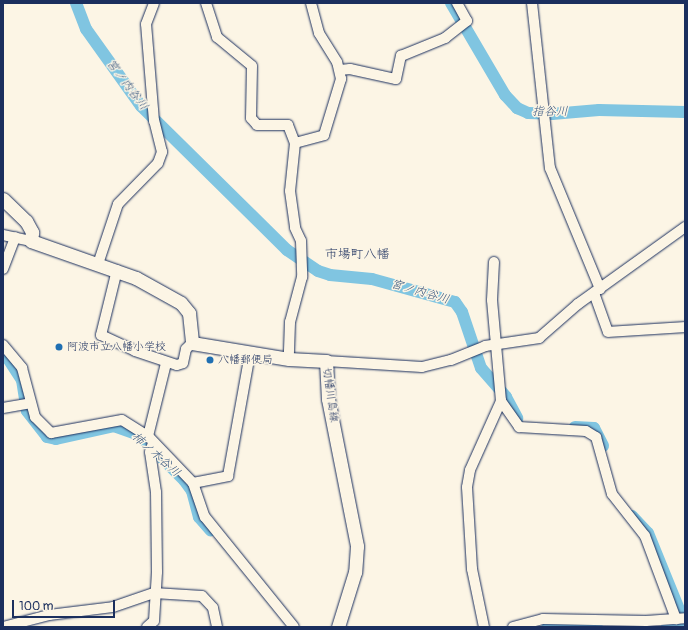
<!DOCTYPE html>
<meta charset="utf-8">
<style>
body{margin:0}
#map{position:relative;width:688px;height:630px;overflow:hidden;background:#fcf5e5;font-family:Pangolin,"Klee One",sans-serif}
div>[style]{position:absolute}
.river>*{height:12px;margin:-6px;padding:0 6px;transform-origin:6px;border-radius:6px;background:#80c5e1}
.roads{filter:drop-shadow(0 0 1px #1b2f5e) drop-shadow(0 0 1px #1b2f5e)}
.minor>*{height:10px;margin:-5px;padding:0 5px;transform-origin:5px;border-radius:5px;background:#fcf5e5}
.major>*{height:13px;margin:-6.5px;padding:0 6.5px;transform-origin:6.5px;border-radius:6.5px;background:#fcf5e5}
.dots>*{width:11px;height:11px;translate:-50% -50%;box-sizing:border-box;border:2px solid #fcf5e5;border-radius:50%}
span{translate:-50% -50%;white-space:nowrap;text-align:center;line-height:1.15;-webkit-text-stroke:3px #fcf5e5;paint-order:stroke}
.poi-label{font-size:11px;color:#1b2f5e}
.left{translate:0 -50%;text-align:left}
.street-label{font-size:11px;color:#1b2f5e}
.water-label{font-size:12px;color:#34547f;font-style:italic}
.quarter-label{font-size:13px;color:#1b2f5e}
.frame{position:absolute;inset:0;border:4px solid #1b2f5e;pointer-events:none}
.scale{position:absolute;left:12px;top:600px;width:103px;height:18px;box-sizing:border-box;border:2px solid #1b2f5e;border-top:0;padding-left:5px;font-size:12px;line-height:14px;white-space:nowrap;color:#1b2f5e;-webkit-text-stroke:3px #fcf5e5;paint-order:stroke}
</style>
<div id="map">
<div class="river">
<i style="left:76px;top:3px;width:28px;rotate:69deg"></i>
<i style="left:86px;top:29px;width:95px;rotate:54.5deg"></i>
<i style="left:141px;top:106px;width:205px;rotate:44.6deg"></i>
<i style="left:287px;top:250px;width:37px;rotate:34deg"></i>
<i style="left:318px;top:271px;width:13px;rotate:18deg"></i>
<i style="left:330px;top:275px;width:42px;rotate:5.4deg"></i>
<i style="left:372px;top:279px;width:86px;rotate:15.5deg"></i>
<i style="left:455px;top:302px;width:12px;rotate:55deg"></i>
<i style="left:462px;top:312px;width:59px;rotate:71.3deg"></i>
<i style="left:481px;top:368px;width:38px;rotate:49deg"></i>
<i style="left:506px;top:397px;width:24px;rotate:62deg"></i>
<i style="left:451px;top:3px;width:107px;rotate:59.6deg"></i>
<i style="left:505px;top:95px;width:18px;rotate:47deg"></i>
<i style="left:517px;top:108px;width:12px;rotate:24deg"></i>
<i style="left:528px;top:113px;width:24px;rotate:2deg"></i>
<i style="left:552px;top:114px;width:47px;rotate:-4.9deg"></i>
<i style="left:599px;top:110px;width:86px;rotate:1.3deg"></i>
<i style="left:5px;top:354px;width:31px;rotate:57deg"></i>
<i style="left:22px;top:380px;width:31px;rotate:81deg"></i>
<i style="left:27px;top:411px;width:33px;rotate:52deg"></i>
<i style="left:47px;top:437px;width:9px;rotate:13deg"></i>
<i style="left:56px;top:439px;width:59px;rotate:-12.6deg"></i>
<i style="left:114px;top:426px;width:27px;rotate:20deg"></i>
<i style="left:139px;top:435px;width:64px;rotate:45deg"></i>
<i style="left:184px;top:480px;width:14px;rotate:54deg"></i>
<i style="left:192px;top:491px;width:27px;rotate:75deg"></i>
<i style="left:199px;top:517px;width:18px;rotate:49deg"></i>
<i style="left:575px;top:427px;width:19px;rotate:3deg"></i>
<i style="left:594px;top:428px;width:20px;rotate:63deg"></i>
<i style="left:632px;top:516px;width:23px;rotate:47deg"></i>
<i style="left:648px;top:533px;width:98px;rotate:67.9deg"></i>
<i style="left:547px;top:623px;width:50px;rotate:4.6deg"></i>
<i style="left:667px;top:627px;width:18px;rotate:-6deg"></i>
</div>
<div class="roads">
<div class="minor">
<i style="left:206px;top:3px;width:36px;rotate:72deg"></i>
<i style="left:217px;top:37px;width:45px;rotate:39.6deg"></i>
<i style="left:252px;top:66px;width:52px;rotate:91.1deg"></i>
<i style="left:251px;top:118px;width:9px;rotate:49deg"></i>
<i style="left:257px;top:125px;width:31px"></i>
<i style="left:288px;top:125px;width:19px;rotate:69deg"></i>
<i style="left:295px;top:143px;width:48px;rotate:95.9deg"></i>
<i style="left:290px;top:191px;width:37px;rotate:82deg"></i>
<i style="left:295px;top:228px;width:14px;rotate:65deg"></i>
<i style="left:301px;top:241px;width:36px;rotate:88deg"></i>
<i style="left:302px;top:277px;width:47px;rotate:104.9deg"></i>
<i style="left:290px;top:322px;width:37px;rotate:92deg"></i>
<i style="left:532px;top:3px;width:166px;rotate:83.8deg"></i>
<i style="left:550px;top:168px;width:131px;rotate:67.5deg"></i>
<i style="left:340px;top:70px;width:10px;rotate:-6deg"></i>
<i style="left:350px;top:69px;width:47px;rotate:12.3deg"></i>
<i style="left:396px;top:79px;width:24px;rotate:-78deg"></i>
<i style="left:401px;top:56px;width:48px;rotate:-22.2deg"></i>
<i style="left:445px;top:38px;width:28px;rotate:-38deg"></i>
<i style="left:467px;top:21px;width:21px;rotate:-119deg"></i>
<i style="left:295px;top:143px;width:30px;rotate:-15deg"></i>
<i style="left:324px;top:135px;width:59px;rotate:-73.1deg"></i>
<i style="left:341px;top:79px;width:17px;rotate:-103deg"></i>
<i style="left:337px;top:62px;width:34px;rotate:-122deg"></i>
<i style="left:319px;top:33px;width:31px;rotate:-105deg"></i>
<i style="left:3px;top:235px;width:29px;rotate:12deg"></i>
<i style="left:98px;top:264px;width:63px;rotate:-71.6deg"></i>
<i style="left:118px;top:204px;width:57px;rotate:-45.7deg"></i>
<i style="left:158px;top:163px;width:12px;rotate:-70deg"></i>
<i style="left:162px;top:152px;width:32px;rotate:-104deg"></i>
<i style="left:154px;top:121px;width:97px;rotate:-94.7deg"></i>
<i style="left:146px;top:24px;width:22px;rotate:-69deg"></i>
<i style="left:3px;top:269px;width:34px;rotate:-69deg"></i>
<i style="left:117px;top:270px;width:67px;rotate:103.8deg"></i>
<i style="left:101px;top:335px;width:38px;rotate:25deg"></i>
<i style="left:135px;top:351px;width:44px;rotate:18.4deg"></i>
<i style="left:177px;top:365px;width:6px;rotate:-18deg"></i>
<i style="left:183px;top:363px;width:14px;rotate:-78deg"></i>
<i style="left:186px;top:349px;width:8px;rotate:-45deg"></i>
<i style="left:594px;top:293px;width:41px;rotate:70.3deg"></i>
<i style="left:608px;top:332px;width:77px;rotate:-3.7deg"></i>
<i style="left:3px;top:345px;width:30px;rotate:50deg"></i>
<i style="left:22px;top:368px;width:51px;rotate:75.1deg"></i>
<i style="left:35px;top:417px;width:23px;rotate:45deg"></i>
<i style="left:51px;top:433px;width:72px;rotate:-10.4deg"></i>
<i style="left:122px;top:420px;width:31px;rotate:32deg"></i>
<i style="left:148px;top:436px;width:65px;rotate:46.2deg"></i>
<i style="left:193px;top:483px;width:36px;rotate:71deg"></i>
<i style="left:205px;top:517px;width:141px;rotate:51deg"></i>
<i style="left:326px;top:361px;width:96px;rotate:3.6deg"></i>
<i style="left:422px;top:367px;width:30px;rotate:-14deg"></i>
<i style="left:451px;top:360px;width:37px;rotate:-22deg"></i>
<i style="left:485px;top:346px;width:55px;rotate:-8.4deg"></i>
<i style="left:539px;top:338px;width:52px;rotate:-41.1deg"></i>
<i style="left:578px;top:304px;width:132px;rotate:-35.7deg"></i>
<i style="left:501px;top:401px;width:32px;rotate:55deg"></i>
<i style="left:519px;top:427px;width:67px;rotate:3.4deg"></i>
<i style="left:586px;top:431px;width:12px;rotate:31deg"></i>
<i style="left:596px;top:437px;width:59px;rotate:74.3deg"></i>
<i style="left:612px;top:494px;width:53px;rotate:51.8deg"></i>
<i style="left:645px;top:536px;width:89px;rotate:69.5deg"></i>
<i style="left:3px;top:408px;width:27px;rotate:-10deg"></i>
<i style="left:148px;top:436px;width:75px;rotate:-76.1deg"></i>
<i style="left:193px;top:483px;width:36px;rotate:-11deg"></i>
<i style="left:228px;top:476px;width:124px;rotate:-79.8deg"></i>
<i style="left:3px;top:627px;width:48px;rotate:-14.6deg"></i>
<i style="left:49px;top:615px;width:64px;rotate:-7.1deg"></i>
<i style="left:113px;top:607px;width:43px;rotate:-18.9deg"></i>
<i style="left:154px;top:593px;width:48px;rotate:3.6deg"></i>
<i style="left:202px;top:596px;width:16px;rotate:47deg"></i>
<i style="left:213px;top:608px;width:19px;rotate:78deg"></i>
<i style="left:147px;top:627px;width:9px;rotate:-41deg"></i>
<i style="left:154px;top:621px;width:49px;rotate:-86.5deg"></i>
<i style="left:157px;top:572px;width:80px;rotate:-90.7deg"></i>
<i style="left:156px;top:492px;width:40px;rotate:-98.5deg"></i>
<i style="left:150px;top:452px;width:9px;rotate:-72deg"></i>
<i style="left:484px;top:627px;width:59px;rotate:-101.7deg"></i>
<i style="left:472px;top:569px;width:82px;rotate:-93.5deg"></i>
<i style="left:467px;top:487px;width:17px;rotate:-80deg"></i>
<i style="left:470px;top:470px;width:76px;rotate:-65.8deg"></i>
<i style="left:501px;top:401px;width:101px;rotate:-95.1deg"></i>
<i style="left:492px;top:300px;width:38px;rotate:-87deg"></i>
<i style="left:513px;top:627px;width:31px;rotate:-15deg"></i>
<i style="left:543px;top:619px;width:103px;rotate:1.1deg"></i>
<i style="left:646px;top:621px;width:39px;rotate:-4deg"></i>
</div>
<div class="major">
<i style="left:3px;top:199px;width:32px;rotate:44deg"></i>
<i style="left:26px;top:221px;width:13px;rotate:61deg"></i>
<i style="left:32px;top:232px;width:9px;rotate:96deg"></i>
<i style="left:31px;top:241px;width:111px;rotate:19.4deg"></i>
<i style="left:136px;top:278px;width:51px;rotate:29.1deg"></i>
<i style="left:181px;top:303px;width:13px;rotate:51deg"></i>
<i style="left:189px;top:313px;width:30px;rotate:84deg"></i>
<i style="left:192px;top:343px;width:98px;rotate:9.4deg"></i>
<i style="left:289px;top:359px;width:37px;rotate:3deg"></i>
<i style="left:326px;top:361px;width:38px;rotate:87deg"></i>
<i style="left:328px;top:399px;width:150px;rotate:78.8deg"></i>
<i style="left:357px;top:546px;width:26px;rotate:94deg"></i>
<i style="left:355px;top:572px;width:58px;rotate:107.2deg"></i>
</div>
</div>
<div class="dots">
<i style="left:59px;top:347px;background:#1f6fb2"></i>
<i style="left:210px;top:360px;background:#1f6fb2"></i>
</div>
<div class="poi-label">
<span class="left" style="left:67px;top:347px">阿波市立八幡小学校</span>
<span class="left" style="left:218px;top:360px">八幡郵便局</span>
</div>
<div class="street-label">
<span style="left:330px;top:395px;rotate:82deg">切幡川島線</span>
</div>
<div class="water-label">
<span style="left:127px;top:85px;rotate:53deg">宮ノ内谷川</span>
<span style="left:550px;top:112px">指谷川</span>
<span style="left:420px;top:292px;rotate:16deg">宮ノ内谷川</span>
<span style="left:156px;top:455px;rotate:42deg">柿ノ木谷川</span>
</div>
<div class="quarter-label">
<span style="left:357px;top:254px">市場町八幡</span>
</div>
<div class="frame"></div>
<div class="scale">100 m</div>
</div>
